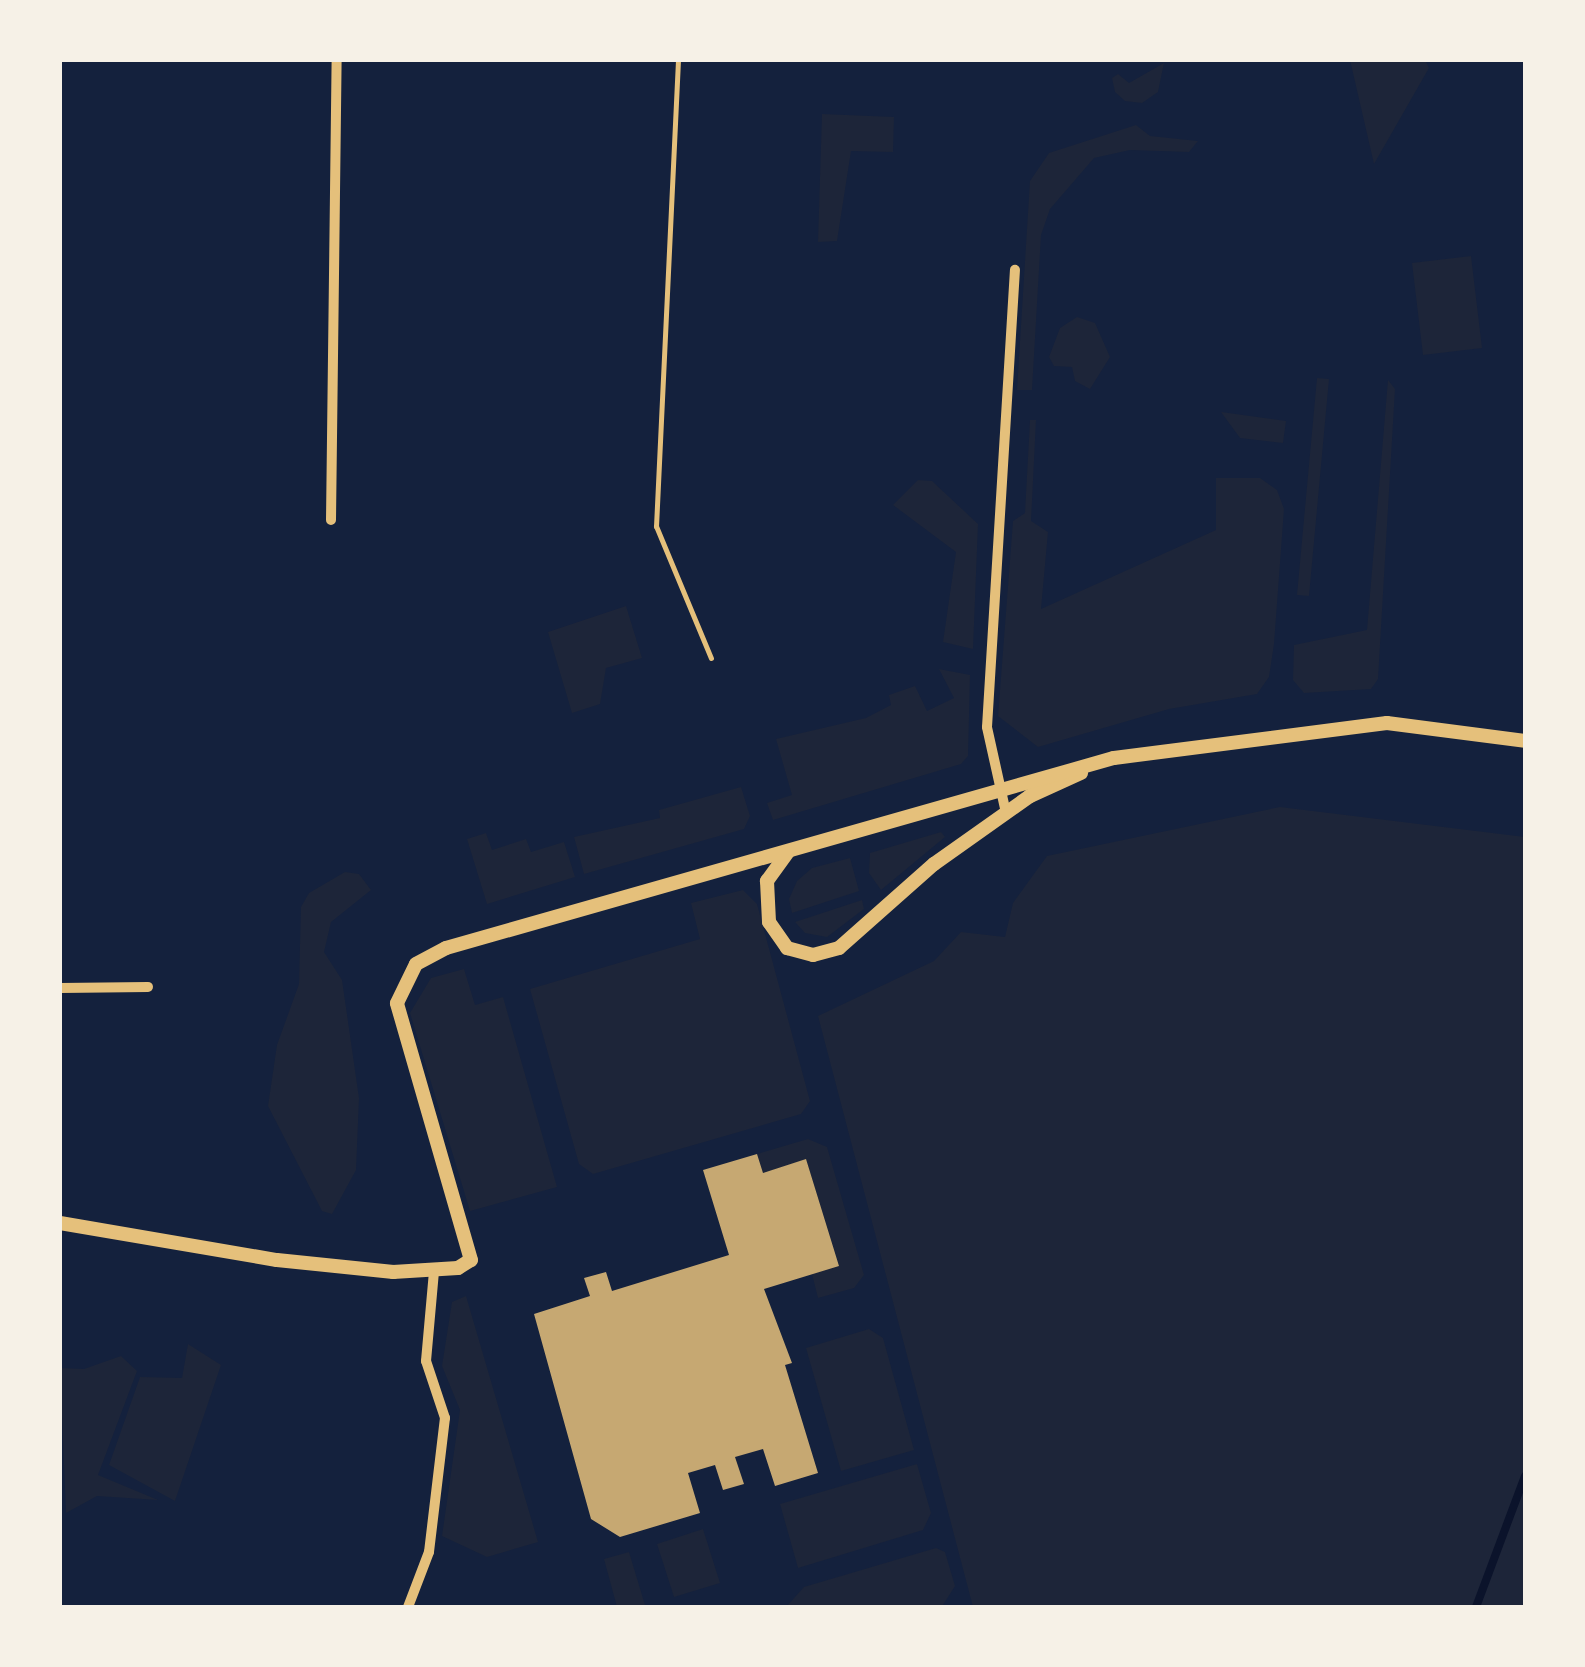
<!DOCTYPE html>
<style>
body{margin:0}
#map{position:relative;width:1585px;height:1667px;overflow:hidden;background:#14213d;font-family:"Work Sans",sans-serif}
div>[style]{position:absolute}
.green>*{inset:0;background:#1d2539}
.stream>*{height:8px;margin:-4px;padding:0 4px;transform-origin:4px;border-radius:4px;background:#0b132b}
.building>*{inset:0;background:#c6a872}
.service>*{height:5px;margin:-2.5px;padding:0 2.5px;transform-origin:2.5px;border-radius:2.5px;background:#e5c07b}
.minor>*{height:10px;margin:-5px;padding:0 5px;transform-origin:5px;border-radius:5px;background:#e5c07b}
.tertiary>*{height:14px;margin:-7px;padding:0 7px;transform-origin:7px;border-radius:7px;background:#e5c07b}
span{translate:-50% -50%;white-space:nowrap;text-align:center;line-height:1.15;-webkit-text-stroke:8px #f6f1e7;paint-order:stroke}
.frame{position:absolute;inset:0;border:62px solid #f6f1e7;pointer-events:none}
</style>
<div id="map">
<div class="green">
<i style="clip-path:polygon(1350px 60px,1425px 60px,1429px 68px,1374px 164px)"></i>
<i style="clip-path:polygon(1164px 63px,1158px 92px,1142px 103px,1125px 101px,1115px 92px,1112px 78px,1118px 74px,1129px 83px)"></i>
<i style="clip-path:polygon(822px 114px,894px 117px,893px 152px,851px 151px,837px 241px,818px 242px)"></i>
<i style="clip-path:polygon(1136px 125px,1150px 136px,1198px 141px,1189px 152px,1130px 150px,1094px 158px,1050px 209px,1041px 235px,1032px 390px,1017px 390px,1030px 181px,1049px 153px)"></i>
<i style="clip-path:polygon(1471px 256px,1482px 348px,1423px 355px,1412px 263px)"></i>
<i style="clip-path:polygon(1077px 317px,1095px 323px,1110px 357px,1090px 389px,1075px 381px,1072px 367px,1054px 366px,1049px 357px,1060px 328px)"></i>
<i style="clip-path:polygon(1317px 378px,1329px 379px,1309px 596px,1297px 595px)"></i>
<i style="clip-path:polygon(1388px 380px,1395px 389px,1378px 679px,1371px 689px,1304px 693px,1293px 680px,1294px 645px,1367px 630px)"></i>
<i style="clip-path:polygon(1221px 412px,1286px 421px,1283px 443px,1240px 438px)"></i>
<i style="clip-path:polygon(1030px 420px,1036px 420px,1031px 521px,1048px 532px,1041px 609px,1216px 530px,1216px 478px,1260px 478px,1277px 490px,1284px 509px,1274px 644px,1269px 677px,1257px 694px,1169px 709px,1038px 747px,998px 716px,1013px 521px,1025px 513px)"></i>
<i style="clip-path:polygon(918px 480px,932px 481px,978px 524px,973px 649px,943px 642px,956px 552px,893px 505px)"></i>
<i style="clip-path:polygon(626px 606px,642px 658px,606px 668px,600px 704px,572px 713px,548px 632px)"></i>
<i style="clip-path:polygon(939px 669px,970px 675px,968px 756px,961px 764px,773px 820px,767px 803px,792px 795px,776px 739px,866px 718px,891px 705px,889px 695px,915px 686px,927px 711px,954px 698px)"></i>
<i style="clip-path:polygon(741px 787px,750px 816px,744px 829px,584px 874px,574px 837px,660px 818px,659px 810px)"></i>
<i style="clip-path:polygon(1280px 807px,1525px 837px,1525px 1607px,973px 1607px,818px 1016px,934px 961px,961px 932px,1005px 937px,1013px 903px,1047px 856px)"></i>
<i style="clip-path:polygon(941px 832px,945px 837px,881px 890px,869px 873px,870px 853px)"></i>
<i style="clip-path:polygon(486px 833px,492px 850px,526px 839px,531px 852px,564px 842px,575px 877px,487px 904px,467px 839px)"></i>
<i style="clip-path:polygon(850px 858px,859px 891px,792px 913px,789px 899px,797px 881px,812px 868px)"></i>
<i style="clip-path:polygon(345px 872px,359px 874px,371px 890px,331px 922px,324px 952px,342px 980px,359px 1098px,356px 1170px,332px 1214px,322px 1211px,268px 1106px,277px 1045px,299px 984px,301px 907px,309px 893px)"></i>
<i style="clip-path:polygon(743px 890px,757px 904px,810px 1101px,801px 1114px,593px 1174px,579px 1164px,530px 989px,700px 939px,691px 903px)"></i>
<i style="clip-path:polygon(862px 900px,864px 909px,827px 937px,805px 933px,795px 922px)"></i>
<i style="clip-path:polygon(464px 969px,475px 1005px,503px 997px,557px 1187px,470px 1211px,410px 1013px,431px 978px)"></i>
<i style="clip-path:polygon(808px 1139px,827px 1147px,864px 1275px,854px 1288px,818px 1298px,812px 1274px,839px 1265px,806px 1160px,763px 1173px,757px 1154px)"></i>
<i style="clip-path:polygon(466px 1296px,538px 1542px,487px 1557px,442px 1536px,460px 1410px,442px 1366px,452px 1302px)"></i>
<i style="clip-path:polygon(869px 1329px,883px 1338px,914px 1450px,841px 1471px,806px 1348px)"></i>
<i style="clip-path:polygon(188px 1344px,221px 1365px,175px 1501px,109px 1465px,140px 1377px,182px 1378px)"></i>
<i style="clip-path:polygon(121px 1356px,137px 1371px,98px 1475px,158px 1500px,97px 1496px,66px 1513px,60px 1368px,84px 1369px)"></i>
<i style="clip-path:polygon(917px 1464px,931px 1513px,923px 1530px,798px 1568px,780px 1504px)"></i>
<i style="clip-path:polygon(703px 1529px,720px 1583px,674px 1597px,657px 1544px)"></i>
<i style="clip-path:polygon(936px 1548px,945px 1552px,955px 1586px,943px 1605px,786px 1607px,804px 1587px)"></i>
<i style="clip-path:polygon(629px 1552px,645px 1605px,617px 1607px,604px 1559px)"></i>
</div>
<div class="stream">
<i style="left:1476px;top:1607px;width:140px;rotate:-69.5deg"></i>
</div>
<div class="building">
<i style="clip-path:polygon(757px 1154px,763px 1173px,806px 1159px,839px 1266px,764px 1289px,792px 1363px,785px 1365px,818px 1473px,775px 1486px,763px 1449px,735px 1457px,744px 1484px,723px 1490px,715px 1465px,688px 1473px,700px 1513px,620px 1537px,591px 1519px,534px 1314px,590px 1296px,584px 1278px,606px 1272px,612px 1291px,729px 1255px,703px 1170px)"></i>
</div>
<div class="service">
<i style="left:678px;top:60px;width:467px;rotate:92.7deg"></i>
<i style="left:656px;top:526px;width:143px;rotate:67.4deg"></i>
</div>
<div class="minor">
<i style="left:331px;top:520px;width:460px;rotate:-89.3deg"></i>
<i style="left:1006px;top:813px;width:88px;rotate:-102.5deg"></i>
<i style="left:987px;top:727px;width:458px;rotate:-86.5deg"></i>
<i style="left:60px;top:988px;width:88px;rotate:-0.7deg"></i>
<i style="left:408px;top:1607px;width:59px;rotate:-69.1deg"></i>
<i style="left:429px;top:1552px;width:135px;rotate:-83.2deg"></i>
<i style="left:445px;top:1418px;width:60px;rotate:-108.4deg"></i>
<i style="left:426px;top:1361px;width:89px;rotate:-84.9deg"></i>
</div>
<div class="tertiary">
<i style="left:788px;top:852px;width:36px;rotate:126deg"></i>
<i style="left:767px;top:881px;width:41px;rotate:87.2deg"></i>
<i style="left:769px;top:922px;width:32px;rotate:55deg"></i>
<i style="left:787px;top:948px;width:27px;rotate:15deg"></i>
<i style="left:813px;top:955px;width:27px;rotate:-15deg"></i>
<i style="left:839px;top:948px;width:127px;rotate:-41.5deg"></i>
<i style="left:934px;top:864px;width:118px;rotate:-35.3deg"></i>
<i style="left:1030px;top:796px;width:56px;rotate:-24.3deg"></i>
<i style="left:60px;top:1223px;width:220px;rotate:9.7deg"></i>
<i style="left:277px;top:1260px;width:117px;rotate:5.9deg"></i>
<i style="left:393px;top:1272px;width:65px;rotate:-3.5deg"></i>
<i style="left:458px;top:1268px;width:15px;rotate:-32deg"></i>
<i style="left:471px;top:1260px;width:267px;rotate:-106.1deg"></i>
<i style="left:397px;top:1003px;width:43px;rotate:-64deg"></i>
<i style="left:416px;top:964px;width:34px;rotate:-28deg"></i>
<i style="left:446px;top:948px;width:694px;rotate:-15.88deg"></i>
<i style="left:1114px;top:758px;width:275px;rotate:-7.3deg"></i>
<i style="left:1387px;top:723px;width:139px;rotate:7.4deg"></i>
</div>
<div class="frame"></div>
</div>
